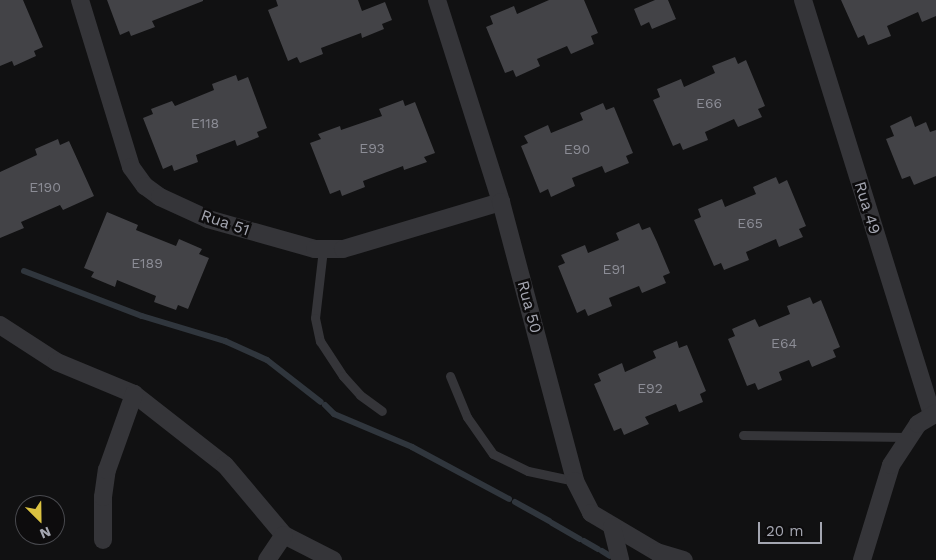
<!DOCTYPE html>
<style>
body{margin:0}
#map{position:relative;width:936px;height:560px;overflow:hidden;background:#111112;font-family:"Work Sans",sans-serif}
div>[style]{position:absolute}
.stream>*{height:6px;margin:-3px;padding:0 3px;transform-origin:3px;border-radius:3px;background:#30363d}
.building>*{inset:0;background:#434347}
.service>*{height:9px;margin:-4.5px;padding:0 4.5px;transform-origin:4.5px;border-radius:4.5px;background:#353539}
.minor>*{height:18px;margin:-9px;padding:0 9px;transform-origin:9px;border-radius:9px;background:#353539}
span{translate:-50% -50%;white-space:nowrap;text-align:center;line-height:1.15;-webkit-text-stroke:5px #0d0c0d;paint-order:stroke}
.number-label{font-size:14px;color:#8c8d96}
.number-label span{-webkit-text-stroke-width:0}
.street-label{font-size:16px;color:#a4a6b1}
.north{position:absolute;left:15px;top:495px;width:50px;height:50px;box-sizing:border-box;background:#0d0c0d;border:1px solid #494a4f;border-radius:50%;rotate:157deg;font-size:14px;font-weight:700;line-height:20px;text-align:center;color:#a4a6b1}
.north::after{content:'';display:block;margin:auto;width:18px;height:22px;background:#dbc241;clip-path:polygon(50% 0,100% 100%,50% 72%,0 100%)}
.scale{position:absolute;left:758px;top:522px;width:64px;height:22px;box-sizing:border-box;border:2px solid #a4a6b1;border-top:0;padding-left:6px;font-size:15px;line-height:18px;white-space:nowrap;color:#a4a6b1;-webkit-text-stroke:4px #0d0c0d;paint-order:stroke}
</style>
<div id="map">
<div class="stream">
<i style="left:24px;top:271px;width:126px;rotate:20.9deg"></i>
<i style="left:142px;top:316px;width:87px;rotate:16.8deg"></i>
<i style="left:225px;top:341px;width:46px;rotate:24.3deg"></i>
<i style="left:267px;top:360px;width:68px;rotate:37.9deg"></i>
<i style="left:325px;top:405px;width:13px;rotate:45deg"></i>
<i style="left:334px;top:414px;width:85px;rotate:22.9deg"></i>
<i style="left:412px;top:447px;width:110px;rotate:28.2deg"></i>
<i style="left:515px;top:502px;width:39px;rotate:29deg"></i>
<i style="left:552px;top:523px;width:32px;rotate:30deg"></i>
<i style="left:584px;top:541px;width:16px;rotate:30deg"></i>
<i style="left:602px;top:551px;width:9px;rotate:32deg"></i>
</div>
<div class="building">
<i style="clip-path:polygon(0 0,23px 0,43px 47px,34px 51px,36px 56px,14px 66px,12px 61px,0 66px)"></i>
<i style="clip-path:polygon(107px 0,203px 0,203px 1px,152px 21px,155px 27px,131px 36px,129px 31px,120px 35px)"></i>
<i style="clip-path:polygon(276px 0,358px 0,362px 11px,385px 2px,392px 20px,382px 24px,384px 29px,362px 38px,361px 33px,321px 48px,323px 54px,300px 63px,297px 57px,288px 61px,268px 10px,278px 6px)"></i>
<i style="clip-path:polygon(549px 0,584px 0,598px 33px,591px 36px,594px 44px,571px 54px,567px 46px,537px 59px,540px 66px,516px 77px,513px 70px,505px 73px,486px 27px,493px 24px,490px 16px,514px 6px,517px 14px)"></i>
<i style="clip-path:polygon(655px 0,668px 0,676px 19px,652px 29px,649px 22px,641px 26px,634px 9px)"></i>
<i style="clip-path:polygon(841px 0,936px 0,936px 16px,922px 22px,918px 12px,887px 26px,891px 36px,868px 45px,864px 35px,858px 38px)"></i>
<i style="clip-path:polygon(735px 57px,738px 64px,746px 60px,765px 106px,758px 109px,762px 117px,738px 127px,734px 119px,705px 132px,708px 140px,683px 150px,680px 143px,673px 146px,653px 100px,660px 97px,657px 89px,681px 79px,684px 87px,715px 73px,712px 66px)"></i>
<i style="clip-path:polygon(236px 75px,238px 81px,248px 77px,267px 128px,257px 132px,259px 137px,237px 146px,235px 140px,196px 155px,198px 162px,174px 171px,172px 165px,163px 169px,143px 118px,153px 114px,151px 109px,172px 101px,175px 106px,214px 90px,212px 84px)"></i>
<i style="clip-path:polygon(403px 100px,405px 106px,415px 102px,435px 153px,424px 157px,427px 162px,404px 170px,403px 166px,363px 181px,365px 187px,342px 196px,340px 190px,330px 194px,310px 143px,321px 139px,318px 134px,340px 126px,341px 130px,382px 116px,379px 109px)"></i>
<i style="clip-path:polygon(603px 103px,606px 110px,614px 107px,633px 153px,626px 156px,629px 163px,605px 173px,602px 166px,572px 178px,575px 186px,551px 197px,548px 189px,540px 193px,521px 146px,528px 143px,524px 136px,548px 125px,551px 133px,583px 120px,580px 113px)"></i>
<i style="clip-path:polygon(911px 116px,915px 127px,926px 122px,930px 132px,936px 130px,936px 176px,914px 185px,910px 176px,902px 179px,886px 139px,894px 136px,890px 126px)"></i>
<i style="clip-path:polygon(58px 139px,60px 145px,69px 141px,94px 196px,63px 210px,60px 205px,21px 222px,24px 228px,0 238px,0 172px,37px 155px,35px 149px)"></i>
<i style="clip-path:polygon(776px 177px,779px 184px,787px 180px,806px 226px,799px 229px,803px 237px,779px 247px,776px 239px,746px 252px,749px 260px,724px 270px,721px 263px,714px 266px,694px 220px,701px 217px,698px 209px,722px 199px,725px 207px,756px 194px,753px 187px)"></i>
<i style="clip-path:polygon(107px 212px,138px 225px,136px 230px,176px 246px,179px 239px,202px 249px,199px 254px,209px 258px,188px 309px,178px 305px,176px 310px,154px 302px,156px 296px,117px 280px,115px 287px,91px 277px,94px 272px,84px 268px)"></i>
<i style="clip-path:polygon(639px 223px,642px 230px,650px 227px,657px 242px,670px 273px,663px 276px,666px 283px,642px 293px,639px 286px,609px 298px,612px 306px,588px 316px,585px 309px,577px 313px,558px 266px,565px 263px,561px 255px,585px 245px,588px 253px,619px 240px,616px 233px)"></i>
<i style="clip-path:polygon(810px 297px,813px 304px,821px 300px,840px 347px,833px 350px,836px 357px,812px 367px,809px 360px,779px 372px,782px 380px,758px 390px,755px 383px,747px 386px,728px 339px,735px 336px,732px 329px,755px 319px,759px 327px,790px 314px,787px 306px)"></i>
<i style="clip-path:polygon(677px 341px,679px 348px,687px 345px,706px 391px,700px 394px,703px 402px,679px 412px,676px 404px,645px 417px,649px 424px,624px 435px,621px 428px,614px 431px,594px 384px,601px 381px,598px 374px,622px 363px,625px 372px,656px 358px,653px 351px)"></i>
</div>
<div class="service">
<i style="left:323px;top:249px;width:69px;rotate:96.6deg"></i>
<i style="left:315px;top:318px;width:24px;rotate:78deg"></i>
<i style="left:320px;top:341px;width:42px;rotate:56.7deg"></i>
<i style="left:343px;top:376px;width:25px;rotate:48deg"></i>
<i style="left:360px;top:395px;width:27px;rotate:36deg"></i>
<i style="left:450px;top:376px;width:44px;rotate:67.5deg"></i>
<i style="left:467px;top:417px;width:45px;rotate:54.9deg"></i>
<i style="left:493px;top:454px;width:39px;rotate:26deg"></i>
<i style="left:528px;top:471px;width:48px;rotate:12deg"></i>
<i style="left:743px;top:435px;width:165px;rotate:0.7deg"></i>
</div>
<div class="minor">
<i style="left:80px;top:0;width:175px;rotate:73deg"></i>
<i style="left:131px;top:167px;width:24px;rotate:54deg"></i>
<i style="left:145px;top:186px;width:19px;rotate:36deg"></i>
<i style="left:160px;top:197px;width:53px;rotate:24.6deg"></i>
<i style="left:208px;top:219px;width:111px;rotate:15.7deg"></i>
<i style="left:315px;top:249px;width:28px"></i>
<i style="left:343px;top:249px;width:165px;rotate:-16.6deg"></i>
<i style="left:437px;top:0;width:212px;rotate:72.4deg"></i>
<i style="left:501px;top:202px;width:289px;rotate:75.1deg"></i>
<i style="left:575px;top:481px;width:36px;rotate:63deg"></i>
<i style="left:591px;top:513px;width:77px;rotate:30.6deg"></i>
<i style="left:657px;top:552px;width:28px;rotate:17deg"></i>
<i style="left:803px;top:0;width:435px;rotate:72.7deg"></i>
<i style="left:0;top:325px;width:68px;rotate:33deg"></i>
<i style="left:57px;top:362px;width:83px;rotate:22.6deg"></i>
<i style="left:134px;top:394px;width:115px;rotate:38deg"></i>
<i style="left:225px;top:465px;width:92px;rotate:49.9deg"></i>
<i style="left:284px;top:535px;width:55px;rotate:27deg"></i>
<i style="left:612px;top:527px;width:34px;rotate:76deg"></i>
<i style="left:103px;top:540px;width:43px;rotate:-90deg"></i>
<i style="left:103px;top:497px;width:27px;rotate:-82deg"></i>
<i style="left:107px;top:470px;width:81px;rotate:-70.4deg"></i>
<i style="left:267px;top:560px;width:30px;rotate:-56deg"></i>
<i style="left:862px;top:560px;width:99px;rotate:-73deg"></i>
<i style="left:891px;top:465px;width:49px;rotate:-56.6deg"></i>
<i style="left:918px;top:424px;width:21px;rotate:-31deg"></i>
</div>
<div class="number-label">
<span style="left:709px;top:103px">E66</span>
<span style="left:205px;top:123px">E118</span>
<span style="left:372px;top:148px">E93</span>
<span style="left:577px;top:149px">E90</span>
<span style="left:45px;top:187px">E190</span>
<span style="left:750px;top:223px">E65</span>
<span style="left:147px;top:263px">E189</span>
<span style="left:614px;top:269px">E91</span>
<span style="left:784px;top:343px">E64</span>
<span style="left:650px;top:388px">E92</span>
</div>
<div class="street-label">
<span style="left:867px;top:208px;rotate:73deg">Rua 49</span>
<span style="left:225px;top:223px;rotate:19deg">Rua 51</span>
<span style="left:529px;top:307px;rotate:75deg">Rua 50</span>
</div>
<div class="north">N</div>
<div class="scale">20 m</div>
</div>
